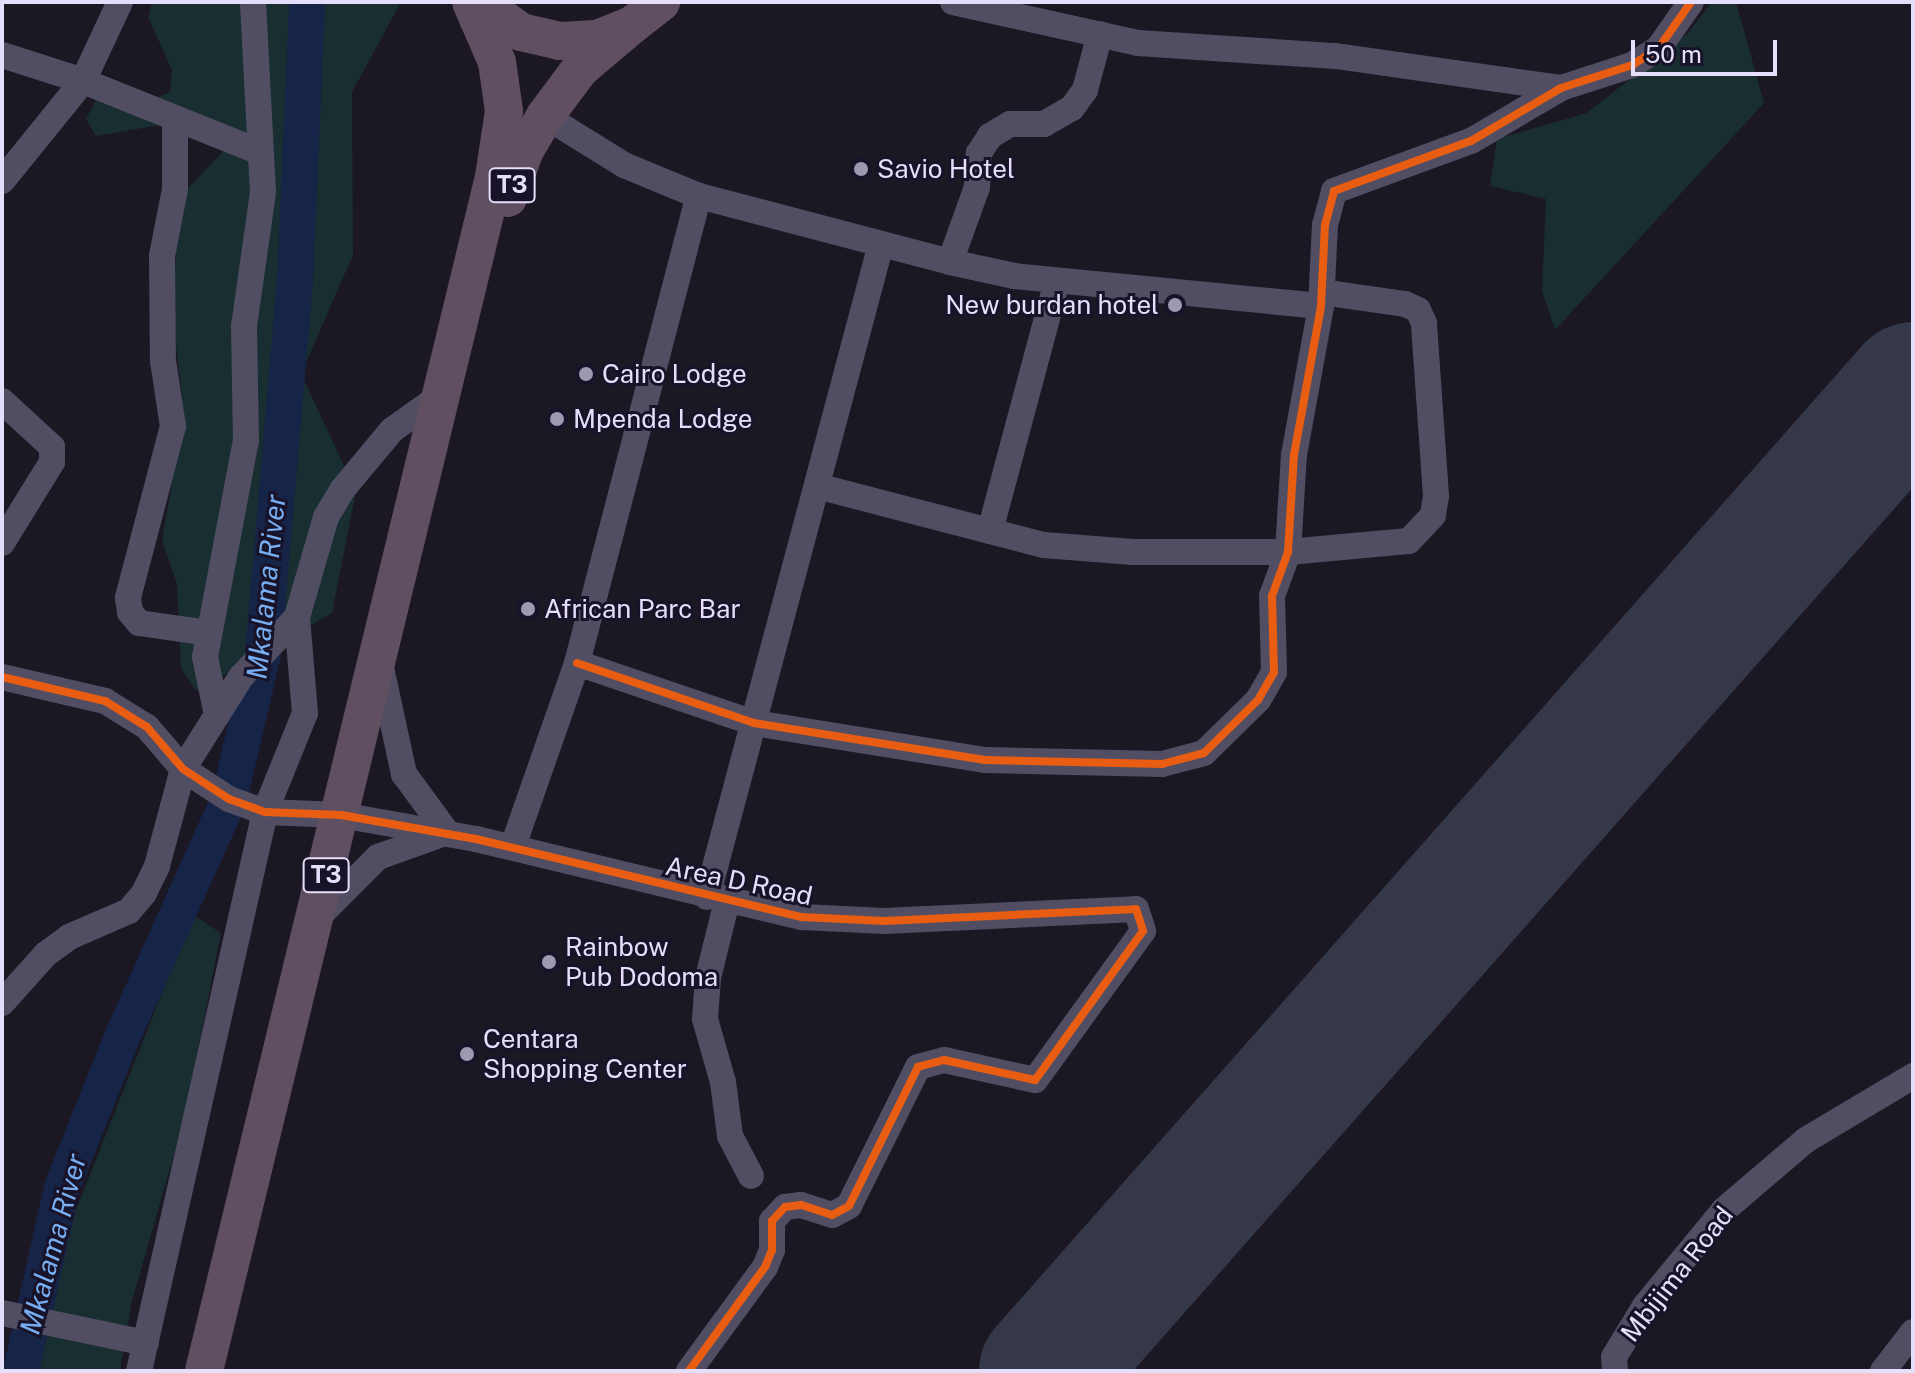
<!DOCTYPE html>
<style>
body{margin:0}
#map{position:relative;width:1915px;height:1373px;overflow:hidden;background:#1b1824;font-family:"Public Sans",sans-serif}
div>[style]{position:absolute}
.green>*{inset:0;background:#182e30}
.river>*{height:36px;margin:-18px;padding:0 18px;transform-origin:18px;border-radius:18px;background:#162448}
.runway>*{height:132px;margin:-66px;padding:0 66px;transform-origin:66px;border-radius:66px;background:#343848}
.minor>*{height:26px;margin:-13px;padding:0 13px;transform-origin:13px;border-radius:13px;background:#514e63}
.highway>*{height:38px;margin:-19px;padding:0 19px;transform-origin:19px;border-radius:19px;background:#604f61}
.cycleway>*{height:8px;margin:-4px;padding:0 4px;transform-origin:4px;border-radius:4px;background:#e95d12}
.dots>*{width:22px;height:22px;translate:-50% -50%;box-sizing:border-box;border:4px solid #191329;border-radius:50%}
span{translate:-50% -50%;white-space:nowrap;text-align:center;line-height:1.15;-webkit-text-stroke:6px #191329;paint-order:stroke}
.shield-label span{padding:2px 6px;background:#191329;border:2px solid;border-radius:6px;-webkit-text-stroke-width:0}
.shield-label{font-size:24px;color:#e5dffc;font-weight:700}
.poi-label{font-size:26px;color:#e5dffc}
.left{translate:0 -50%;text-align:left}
.right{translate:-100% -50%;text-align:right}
.street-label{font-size:26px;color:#e5dffc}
.water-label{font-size:28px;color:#77adf1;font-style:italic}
.frame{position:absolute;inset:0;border:4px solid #e5dffc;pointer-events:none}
.scale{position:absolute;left:1631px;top:40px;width:146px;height:36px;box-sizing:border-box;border:4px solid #e5dffc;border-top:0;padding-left:10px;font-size:24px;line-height:28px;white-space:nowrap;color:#e5dffc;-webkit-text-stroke:6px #191329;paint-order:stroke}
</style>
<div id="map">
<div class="green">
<i style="clip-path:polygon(152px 2px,401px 2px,352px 92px,353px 255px,301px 374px,356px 491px,332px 613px,196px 691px,181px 668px,177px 584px,162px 540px,184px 415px,173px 318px,178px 198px,225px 150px,160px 125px,96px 136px,86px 119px,102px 88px,140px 105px,170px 92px,172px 70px,148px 17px)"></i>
<i style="clip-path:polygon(1712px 2px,1736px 2px,1764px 103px,1555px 330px,1542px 291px,1546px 199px,1490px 186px,1497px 139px,1587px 113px,1688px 33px)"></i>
<i style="clip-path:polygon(193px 915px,221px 933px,185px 1116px,132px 1301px,120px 1371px,35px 1371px,70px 1225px)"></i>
</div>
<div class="river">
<i style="left:21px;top:1371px;width:189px;rotate:-77.4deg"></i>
<i style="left:62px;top:1187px;width:166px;rotate:-68.1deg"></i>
<i style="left:124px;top:1033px;width:256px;rotate:-65.8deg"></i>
<i style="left:229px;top:799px;width:149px;rotate:-76.8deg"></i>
<i style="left:263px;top:654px;width:374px;rotate:-85.1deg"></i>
<i style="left:295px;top:281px;width:279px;rotate:-87.5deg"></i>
</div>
<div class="runway">
<i style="left:1045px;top:1371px;width:1311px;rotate:-48.56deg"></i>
</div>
<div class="minor">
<i style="left:953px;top:2px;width:189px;rotate:12.5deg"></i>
<i style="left:1138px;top:43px;width:198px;rotate:3.8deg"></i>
<i style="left:1336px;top:56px;width:227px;rotate:8.1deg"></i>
<i style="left:2px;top:55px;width:85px;rotate:17.8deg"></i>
<i style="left:83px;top:81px;width:191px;rotate:21.9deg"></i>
<i style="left:545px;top:116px;width:93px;rotate:31.8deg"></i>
<i style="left:624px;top:165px;width:81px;rotate:22.5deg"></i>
<i style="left:699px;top:196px;width:260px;rotate:14.7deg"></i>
<i style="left:950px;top:262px;width:66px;rotate:12.3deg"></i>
<i style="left:1014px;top:276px;width:308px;rotate:5.6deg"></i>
<i style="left:175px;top:120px;width:69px;rotate:90deg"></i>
<i style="left:175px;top:189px;width:68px;rotate:101deg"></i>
<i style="left:162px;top:256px;width:105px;rotate:89.5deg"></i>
<i style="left:163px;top:361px;width:66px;rotate:81.3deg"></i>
<i style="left:173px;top:426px;width:178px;rotate:104.7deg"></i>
<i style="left:128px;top:598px;width:14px;rotate:82deg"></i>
<i style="left:130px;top:612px;width:14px;rotate:51deg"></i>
<i style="left:139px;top:623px;width:70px;rotate:8.2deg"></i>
<i style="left:2px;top:181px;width:129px;rotate:-51deg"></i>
<i style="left:83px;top:81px;width:87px;rotate:-64.9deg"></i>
<i style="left:950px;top:262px;width:80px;rotate:-70.2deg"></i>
<i style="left:977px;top:187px;width:34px;rotate:-87deg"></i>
<i style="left:979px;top:153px;width:20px;rotate:-57deg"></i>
<i style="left:990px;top:136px;width:23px;rotate:-31deg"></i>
<i style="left:1010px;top:124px;width:34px"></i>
<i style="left:1044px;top:124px;width:32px;rotate:-30deg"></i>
<i style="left:1072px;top:108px;width:22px;rotate:-54deg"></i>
<i style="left:1085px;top:90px;width:58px;rotate:-75deg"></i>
<i style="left:2px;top:401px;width:68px;rotate:42.6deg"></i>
<i style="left:52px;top:447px;width:15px;rotate:90deg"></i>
<i style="left:52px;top:462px;width:95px;rotate:121.7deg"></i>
<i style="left:817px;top:486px;width:235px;rotate:14.6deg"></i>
<i style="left:1044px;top:545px;width:89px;rotate:4.5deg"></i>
<i style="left:1133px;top:552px;width:155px"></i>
<i style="left:1288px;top:552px;width:121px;rotate:-5.2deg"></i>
<i style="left:1409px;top:541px;width:35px;rotate:-47deg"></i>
<i style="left:1433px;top:515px;width:19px;rotate:-81deg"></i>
<i style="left:1436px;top:496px;width:173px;rotate:-94deg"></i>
<i style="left:1424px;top:323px;width:14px;rotate:-115deg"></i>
<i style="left:1418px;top:310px;width:14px;rotate:-155deg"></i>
<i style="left:1405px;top:304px;width:84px;rotate:-171.8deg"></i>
<i style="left:990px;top:531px;width:259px;rotate:-75deg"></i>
<i style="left:380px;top:663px;width:114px;rotate:77.8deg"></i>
<i style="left:404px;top:774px;width:74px;rotate:53.7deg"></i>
<i style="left:577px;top:663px;width:187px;rotate:18.7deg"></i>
<i style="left:754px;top:723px;width:234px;rotate:9.1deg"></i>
<i style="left:985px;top:760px;width:177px;rotate:1.3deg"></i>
<i style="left:1162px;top:764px;width:43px;rotate:-14.7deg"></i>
<i style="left:1204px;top:753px;width:76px;rotate:-44.5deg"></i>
<i style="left:1258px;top:700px;width:32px;rotate:-60deg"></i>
<i style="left:1274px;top:672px;width:76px;rotate:-91.5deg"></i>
<i style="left:1272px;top:596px;width:47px;rotate:-70deg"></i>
<i style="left:1288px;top:552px;width:97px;rotate:-86.5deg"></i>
<i style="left:1294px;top:455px;width:151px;rotate:-79.7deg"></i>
<i style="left:1321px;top:306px;width:81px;rotate:-87.2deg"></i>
<i style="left:1325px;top:225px;width:35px;rotate:-75deg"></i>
<i style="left:1334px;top:191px;width:146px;rotate:-20.1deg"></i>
<i style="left:1471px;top:141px;width:104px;rotate:-30.5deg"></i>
<i style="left:1561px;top:88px;width:75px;rotate:-17.9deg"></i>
<i style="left:1632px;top:65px;width:31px;rotate:-32deg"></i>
<i style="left:1658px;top:49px;width:57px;rotate:-54.9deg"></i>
<i style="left:2px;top:677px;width:106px;rotate:13.1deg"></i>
<i style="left:105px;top:701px;width:49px;rotate:31.8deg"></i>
<i style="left:147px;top:727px;width:55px;rotate:49.4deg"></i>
<i style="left:183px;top:769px;width:55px;rotate:33.1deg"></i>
<i style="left:229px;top:799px;width:38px;rotate:20deg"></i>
<i style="left:265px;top:812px;width:76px;rotate:2.3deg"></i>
<i style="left:341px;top:815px;width:137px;rotate:10.1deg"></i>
<i style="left:476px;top:839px;width:335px;rotate:13.5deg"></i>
<i style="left:802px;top:917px;width:82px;rotate:2.8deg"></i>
<i style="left:884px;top:921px;width:252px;rotate:-2.7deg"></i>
<i style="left:1136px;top:909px;width:23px;rotate:72deg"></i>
<i style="left:1143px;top:931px;width:184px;rotate:125.9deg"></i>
<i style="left:1035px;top:1080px;width:93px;rotate:-167.6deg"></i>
<i style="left:944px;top:1060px;width:27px;rotate:165deg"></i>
<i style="left:918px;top:1067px;width:155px;rotate:116.4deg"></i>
<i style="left:849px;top:1206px;width:19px;rotate:152deg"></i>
<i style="left:832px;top:1215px;width:33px;rotate:-162deg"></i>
<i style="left:801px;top:1205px;width:16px;rotate:173deg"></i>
<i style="left:785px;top:1207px;width:19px;rotate:133deg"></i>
<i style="left:772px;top:1221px;width:29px;rotate:90deg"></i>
<i style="left:772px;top:1250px;width:18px;rotate:112deg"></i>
<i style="left:765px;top:1267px;width:129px;rotate:126.2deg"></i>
<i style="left:217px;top:715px;width:59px;rotate:-101.7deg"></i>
<i style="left:205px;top:657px;width:220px;rotate:-79.3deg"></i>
<i style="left:246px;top:441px;width:115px;rotate:-91deg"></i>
<i style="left:244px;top:326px;width:134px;rotate:-81.9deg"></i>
<i style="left:263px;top:193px;width:191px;rotate:-93deg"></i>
<i style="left:513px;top:846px;width:194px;rotate:-70.7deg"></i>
<i style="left:577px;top:663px;width:483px;rotate:-75.4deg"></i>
<i style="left:707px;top:897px;width:676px;rotate:-75.08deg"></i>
<i style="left:727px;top:901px;width:79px;rotate:103.9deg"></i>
<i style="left:708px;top:978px;width:41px;rotate:94.2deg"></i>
<i style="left:705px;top:1019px;width:66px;rotate:74.1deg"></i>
<i style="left:723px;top:1082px;width:54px;rotate:82.6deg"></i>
<i style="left:730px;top:1136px;width:45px;rotate:62.3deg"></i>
<i style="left:318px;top:917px;width:85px;rotate:-45deg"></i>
<i style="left:378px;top:857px;width:63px;rotate:-19.6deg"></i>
<i style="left:2px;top:1003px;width:66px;rotate:-48.1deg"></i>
<i style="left:46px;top:954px;width:29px;rotate:-36deg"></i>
<i style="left:69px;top:937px;width:65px;rotate:-23.4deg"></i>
<i style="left:129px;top:911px;width:23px;rotate:-50deg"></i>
<i style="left:144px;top:893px;width:30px;rotate:-64deg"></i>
<i style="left:157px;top:866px;width:100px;rotate:-75deg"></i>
<i style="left:183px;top:769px;width:109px;rotate:-57.8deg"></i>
<i style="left:241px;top:677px;width:82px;rotate:-47deg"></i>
<i style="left:297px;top:617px;width:104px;rotate:-73.8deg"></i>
<i style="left:326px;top:517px;width:31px;rotate:-59deg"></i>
<i style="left:342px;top:490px;width:78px;rotate:-50.2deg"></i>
<i style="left:392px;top:430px;width:64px;rotate:-35.4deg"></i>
<i style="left:2px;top:1313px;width:147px;rotate:11.8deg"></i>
<i style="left:139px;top:1371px;width:573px;rotate:-77.3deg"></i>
<i style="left:265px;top:812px;width:107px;rotate:-68deg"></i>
<i style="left:305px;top:713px;width:96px;rotate:-94.8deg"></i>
<i style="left:1615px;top:1371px;width:14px;rotate:-94deg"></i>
<i style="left:1614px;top:1357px;width:60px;rotate:-58.7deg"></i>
<i style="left:1645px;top:1306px;width:124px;rotate:-50.5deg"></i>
<i style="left:1724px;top:1210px;width:108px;rotate:-40.5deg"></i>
<i style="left:1806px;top:1140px;width:125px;rotate:-30.9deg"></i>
<i style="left:1883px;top:1371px;width:49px;rotate:-52.4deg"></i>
</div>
<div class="highway">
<i style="left:480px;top:2px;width:51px;rotate:36.2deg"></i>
<i style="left:521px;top:32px;width:39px;rotate:13deg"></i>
<i style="left:559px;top:41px;width:38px;rotate:-3deg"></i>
<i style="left:597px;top:39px;width:38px;rotate:-22deg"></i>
<i style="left:632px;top:25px;width:37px;rotate:-38deg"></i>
<i style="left:508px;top:198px;width:49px;rotate:-70.8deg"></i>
<i style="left:524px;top:152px;width:42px;rotate:-59.7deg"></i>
<i style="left:545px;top:116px;width:59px;rotate:-53.3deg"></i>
<i style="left:580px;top:69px;width:68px;rotate:-40.2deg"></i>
<i style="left:204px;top:1371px;width:1229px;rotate:-76.35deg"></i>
<i style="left:494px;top:177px;width:67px;rotate:-81.4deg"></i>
<i style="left:504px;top:111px;width:49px;rotate:-98.1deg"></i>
<i style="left:497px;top:62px;width:65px;rotate:-113.4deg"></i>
</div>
<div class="cycleway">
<i style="left:577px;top:663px;width:187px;rotate:18.7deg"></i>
<i style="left:754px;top:723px;width:234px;rotate:9.1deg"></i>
<i style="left:985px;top:760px;width:177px;rotate:1.3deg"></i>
<i style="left:1162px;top:764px;width:43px;rotate:-14.7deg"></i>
<i style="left:1204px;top:753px;width:76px;rotate:-44.5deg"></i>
<i style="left:1258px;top:700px;width:32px;rotate:-60deg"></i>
<i style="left:1274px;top:672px;width:76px;rotate:-91.5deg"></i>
<i style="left:1272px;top:596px;width:47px;rotate:-70deg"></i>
<i style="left:1288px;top:552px;width:97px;rotate:-86.5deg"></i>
<i style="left:1294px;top:455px;width:151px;rotate:-79.7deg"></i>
<i style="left:1321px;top:306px;width:81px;rotate:-87.2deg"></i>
<i style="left:1325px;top:225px;width:35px;rotate:-75deg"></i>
<i style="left:1334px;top:191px;width:146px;rotate:-20.1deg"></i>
<i style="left:1471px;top:141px;width:104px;rotate:-30.5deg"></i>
<i style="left:1561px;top:88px;width:75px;rotate:-17.9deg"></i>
<i style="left:1632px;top:65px;width:31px;rotate:-32deg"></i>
<i style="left:1658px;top:49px;width:57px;rotate:-54.9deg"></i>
<i style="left:2px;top:677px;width:106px;rotate:13.1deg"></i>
<i style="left:105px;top:701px;width:49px;rotate:31.8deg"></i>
<i style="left:147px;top:727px;width:55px;rotate:49.4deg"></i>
<i style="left:183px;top:769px;width:55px;rotate:33.1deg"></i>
<i style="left:229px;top:799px;width:38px;rotate:20deg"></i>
<i style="left:265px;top:812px;width:76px;rotate:2.3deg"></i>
<i style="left:341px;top:815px;width:137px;rotate:10.1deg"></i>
<i style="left:476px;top:839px;width:335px;rotate:13.5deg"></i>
<i style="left:802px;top:917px;width:82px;rotate:2.8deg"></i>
<i style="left:884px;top:921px;width:252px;rotate:-2.7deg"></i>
<i style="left:1136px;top:909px;width:23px;rotate:72deg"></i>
<i style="left:1143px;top:931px;width:184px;rotate:125.9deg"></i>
<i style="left:1035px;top:1080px;width:93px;rotate:-167.6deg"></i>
<i style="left:944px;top:1060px;width:27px;rotate:165deg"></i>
<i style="left:918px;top:1067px;width:155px;rotate:116.4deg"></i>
<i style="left:849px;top:1206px;width:19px;rotate:152deg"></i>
<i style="left:832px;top:1215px;width:33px;rotate:-162deg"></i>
<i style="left:801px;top:1205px;width:16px;rotate:173deg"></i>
<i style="left:785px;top:1207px;width:19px;rotate:133deg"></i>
<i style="left:772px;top:1221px;width:29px;rotate:90deg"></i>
<i style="left:772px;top:1250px;width:18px;rotate:112deg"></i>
<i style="left:765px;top:1267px;width:129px;rotate:126.2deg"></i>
</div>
<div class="dots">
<i style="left:861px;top:169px;background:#9e99b0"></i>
<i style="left:1175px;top:305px;background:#9e99b0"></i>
<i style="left:586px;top:374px;background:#9e99b0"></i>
<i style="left:557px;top:419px;background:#9e99b0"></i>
<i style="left:528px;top:609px;background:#9e99b0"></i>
<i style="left:549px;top:962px;background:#9e99b0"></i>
<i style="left:467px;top:1054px;background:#9e99b0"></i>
</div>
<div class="shield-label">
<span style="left:512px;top:185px">T3</span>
<span style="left:326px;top:875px">T3</span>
</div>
<div class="poi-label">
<span class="left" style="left:877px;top:169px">Savio Hotel</span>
<span class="right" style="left:1159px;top:305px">New burdan hotel</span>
<span class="left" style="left:602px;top:374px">Cairo Lodge</span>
<span class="left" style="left:573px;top:419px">Mpenda Lodge</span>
<span class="left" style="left:544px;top:609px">African Parc Bar</span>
<span class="left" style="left:565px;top:962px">Rainbow<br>Pub Dodoma</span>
<span class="left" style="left:483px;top:1054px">Centara<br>Shopping Center</span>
</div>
<div class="street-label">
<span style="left:739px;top:881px;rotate:12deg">Area D Road</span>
<span style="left:1677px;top:1274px;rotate:-52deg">Mbijima Road</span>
</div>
<div class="water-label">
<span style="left:266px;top:587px;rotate:-84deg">Mkalama River</span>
<span style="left:53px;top:1244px;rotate:-75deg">Mkalama River</span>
</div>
<div class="frame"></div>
<div class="scale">50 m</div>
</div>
